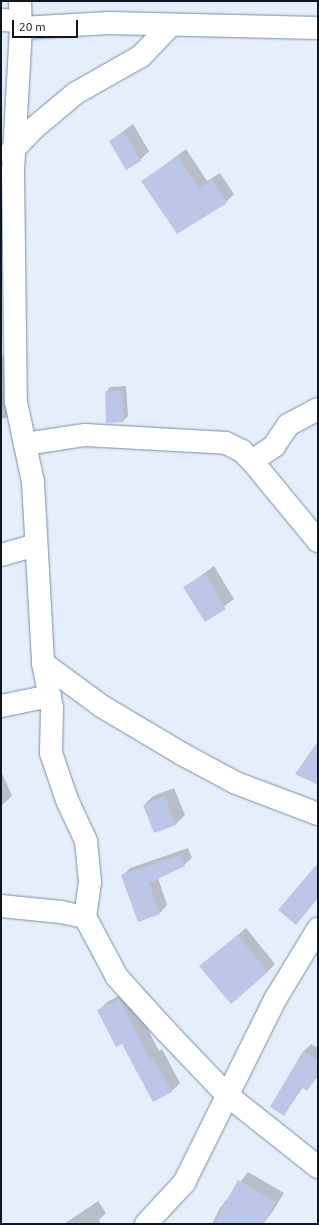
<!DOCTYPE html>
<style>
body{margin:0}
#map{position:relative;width:319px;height:1225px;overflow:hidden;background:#e5eefa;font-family:Ubuntu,sans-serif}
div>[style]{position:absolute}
.shadow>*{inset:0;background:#0003}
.building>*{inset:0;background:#bcc6e7}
.roads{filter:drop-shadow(0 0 1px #788ea9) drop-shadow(0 0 1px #788ea9)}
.minor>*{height:22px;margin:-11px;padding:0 11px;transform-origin:11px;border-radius:11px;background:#fff}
span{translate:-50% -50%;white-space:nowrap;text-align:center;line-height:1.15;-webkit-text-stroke:3px #fafafa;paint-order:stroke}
.frame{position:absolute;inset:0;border:2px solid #0e1620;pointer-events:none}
.scale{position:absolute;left:12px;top:20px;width:66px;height:18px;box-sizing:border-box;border:2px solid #0e1620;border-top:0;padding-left:5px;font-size:12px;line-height:14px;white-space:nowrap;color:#0e1620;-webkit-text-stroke:3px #fafafa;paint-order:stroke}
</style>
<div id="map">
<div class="shadow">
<i style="clip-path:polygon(133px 124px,149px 151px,140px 160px,110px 141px)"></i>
<i style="clip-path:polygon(186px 149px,207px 181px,220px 173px,234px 194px,226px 202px,143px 181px)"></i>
<i style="clip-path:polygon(6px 355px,15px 410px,6px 418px,1px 419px,1px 356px)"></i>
<i style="clip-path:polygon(126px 386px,128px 416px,123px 421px,106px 392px,110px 387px)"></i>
<i style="clip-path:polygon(214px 566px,234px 599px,205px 620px,185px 587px)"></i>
<i style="clip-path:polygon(1px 771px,12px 796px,1px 806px)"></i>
<i style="clip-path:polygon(174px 788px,185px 815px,176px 824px,154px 832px,144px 805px,153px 796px)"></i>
<i style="clip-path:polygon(188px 848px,192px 858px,184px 865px,158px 878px,167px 905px,160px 913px,123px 875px,130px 868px)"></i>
<i style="clip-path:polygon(246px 928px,275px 964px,267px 972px,201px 966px)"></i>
<i style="clip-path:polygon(128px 991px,159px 1051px,162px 1049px,180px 1083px,171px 1092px,122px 1042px,98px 1011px,107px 1002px)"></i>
<i style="clip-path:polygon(311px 1044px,318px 1048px,318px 1076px,307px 1090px,303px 1087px,284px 1115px,271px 1107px,304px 1051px)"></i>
<i style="clip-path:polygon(248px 1172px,284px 1193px,273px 1211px,263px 1224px,212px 1224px,220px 1208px)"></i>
<i style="clip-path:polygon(98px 1201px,106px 1213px,99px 1220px,101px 1224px,64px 1224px)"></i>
</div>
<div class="building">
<i style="clip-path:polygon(124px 132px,141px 161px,126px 170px,109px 141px)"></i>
<i style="clip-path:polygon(178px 156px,199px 188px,212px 180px,227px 203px,177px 234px,141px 181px)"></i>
<i style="clip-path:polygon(122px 390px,124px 422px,106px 423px,105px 392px)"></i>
<i style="clip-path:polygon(205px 574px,226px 609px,205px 622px,183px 587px)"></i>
<i style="clip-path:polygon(318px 741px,318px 785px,295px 774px)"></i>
<i style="clip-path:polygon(165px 796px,176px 825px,154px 833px,143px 805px)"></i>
<i style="clip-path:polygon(181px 855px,185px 866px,149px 883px,160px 914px,138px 922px,121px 875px)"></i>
<i style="clip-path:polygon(318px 863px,318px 898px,296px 925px,278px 910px)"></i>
<i style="clip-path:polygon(238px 935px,268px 972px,231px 1004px,199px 966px)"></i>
<i style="clip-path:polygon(119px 999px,150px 1059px,153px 1057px,172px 1092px,153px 1102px,122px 1044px,116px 1047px,97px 1010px)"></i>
<i style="clip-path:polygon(303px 1051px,318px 1060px,318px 1073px,307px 1091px,301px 1087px,284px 1116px,270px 1107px)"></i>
<i style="clip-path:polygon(238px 1180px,276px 1202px,263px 1224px,214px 1224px)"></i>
</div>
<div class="roads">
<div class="minor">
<i style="left:20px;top:1px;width:27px;rotate:88deg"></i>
<i style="left:21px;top:28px;width:142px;rotate:93.2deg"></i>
<i style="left:13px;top:170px;width:232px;rotate:89.3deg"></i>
<i style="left:16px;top:402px;width:82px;rotate:78deg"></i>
<i style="left:33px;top:482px;width:181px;rotate:86.8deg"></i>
<i style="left:43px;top:663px;width:46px;rotate:78.7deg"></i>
<i style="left:52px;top:708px;width:45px;rotate:91.3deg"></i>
<i style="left:51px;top:753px;width:50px;rotate:71.2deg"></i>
<i style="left:67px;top:800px;width:45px;rotate:65.1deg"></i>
<i style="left:86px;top:841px;width:41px;rotate:84.4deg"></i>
<i style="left:90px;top:882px;width:35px;rotate:98deg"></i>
<i style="left:85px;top:917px;width:68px;rotate:61.9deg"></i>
<i style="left:117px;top:977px;width:73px;rotate:47.8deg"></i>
<i style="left:166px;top:1031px;width:88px;rotate:46.4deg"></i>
<i style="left:227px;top:1095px;width:116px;rotate:38.4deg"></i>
<i style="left:1px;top:20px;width:20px;rotate:3deg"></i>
<i style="left:21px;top:28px;width:88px;rotate:-3.3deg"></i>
<i style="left:109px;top:23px;width:209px;rotate:1.4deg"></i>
<i style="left:10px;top:153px;width:35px;rotate:-46deg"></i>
<i style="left:34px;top:128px;width:55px;rotate:-39.8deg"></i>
<i style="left:76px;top:93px;width:75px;rotate:-29.6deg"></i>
<i style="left:141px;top:56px;width:42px;rotate:-46deg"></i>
<i style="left:25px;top:444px;width:61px;rotate:-8.5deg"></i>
<i style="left:85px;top:435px;width:141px;rotate:3.2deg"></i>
<i style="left:226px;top:443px;width:18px;rotate:27deg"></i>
<i style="left:242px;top:451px;width:14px;rotate:45deg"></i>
<i style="left:252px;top:461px;width:104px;rotate:50.5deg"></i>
<i style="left:252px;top:461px;width:27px;rotate:-34deg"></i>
<i style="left:274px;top:446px;width:25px;rotate:-56deg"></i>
<i style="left:288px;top:425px;width:34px;rotate:-28deg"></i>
<i style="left:1px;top:555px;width:36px;rotate:-16deg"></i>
<i style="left:43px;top:663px;width:74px;rotate:36.3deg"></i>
<i style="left:103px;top:707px;width:92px;rotate:30.7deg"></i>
<i style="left:182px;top:754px;width:61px;rotate:28.2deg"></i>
<i style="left:236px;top:783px;width:88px;rotate:20.7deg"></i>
<i style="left:1px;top:706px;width:50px;rotate:-11.5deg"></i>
<i style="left:1px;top:906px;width:60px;rotate:5.7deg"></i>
<i style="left:61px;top:912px;width:25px;rotate:12deg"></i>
<i style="left:146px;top:1224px;width:56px;rotate:-47.2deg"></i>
<i style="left:184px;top:1183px;width:207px;rotate:-63.6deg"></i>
<i style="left:276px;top:998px;width:81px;rotate:-58.7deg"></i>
</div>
</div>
<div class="frame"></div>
<div class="scale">20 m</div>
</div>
